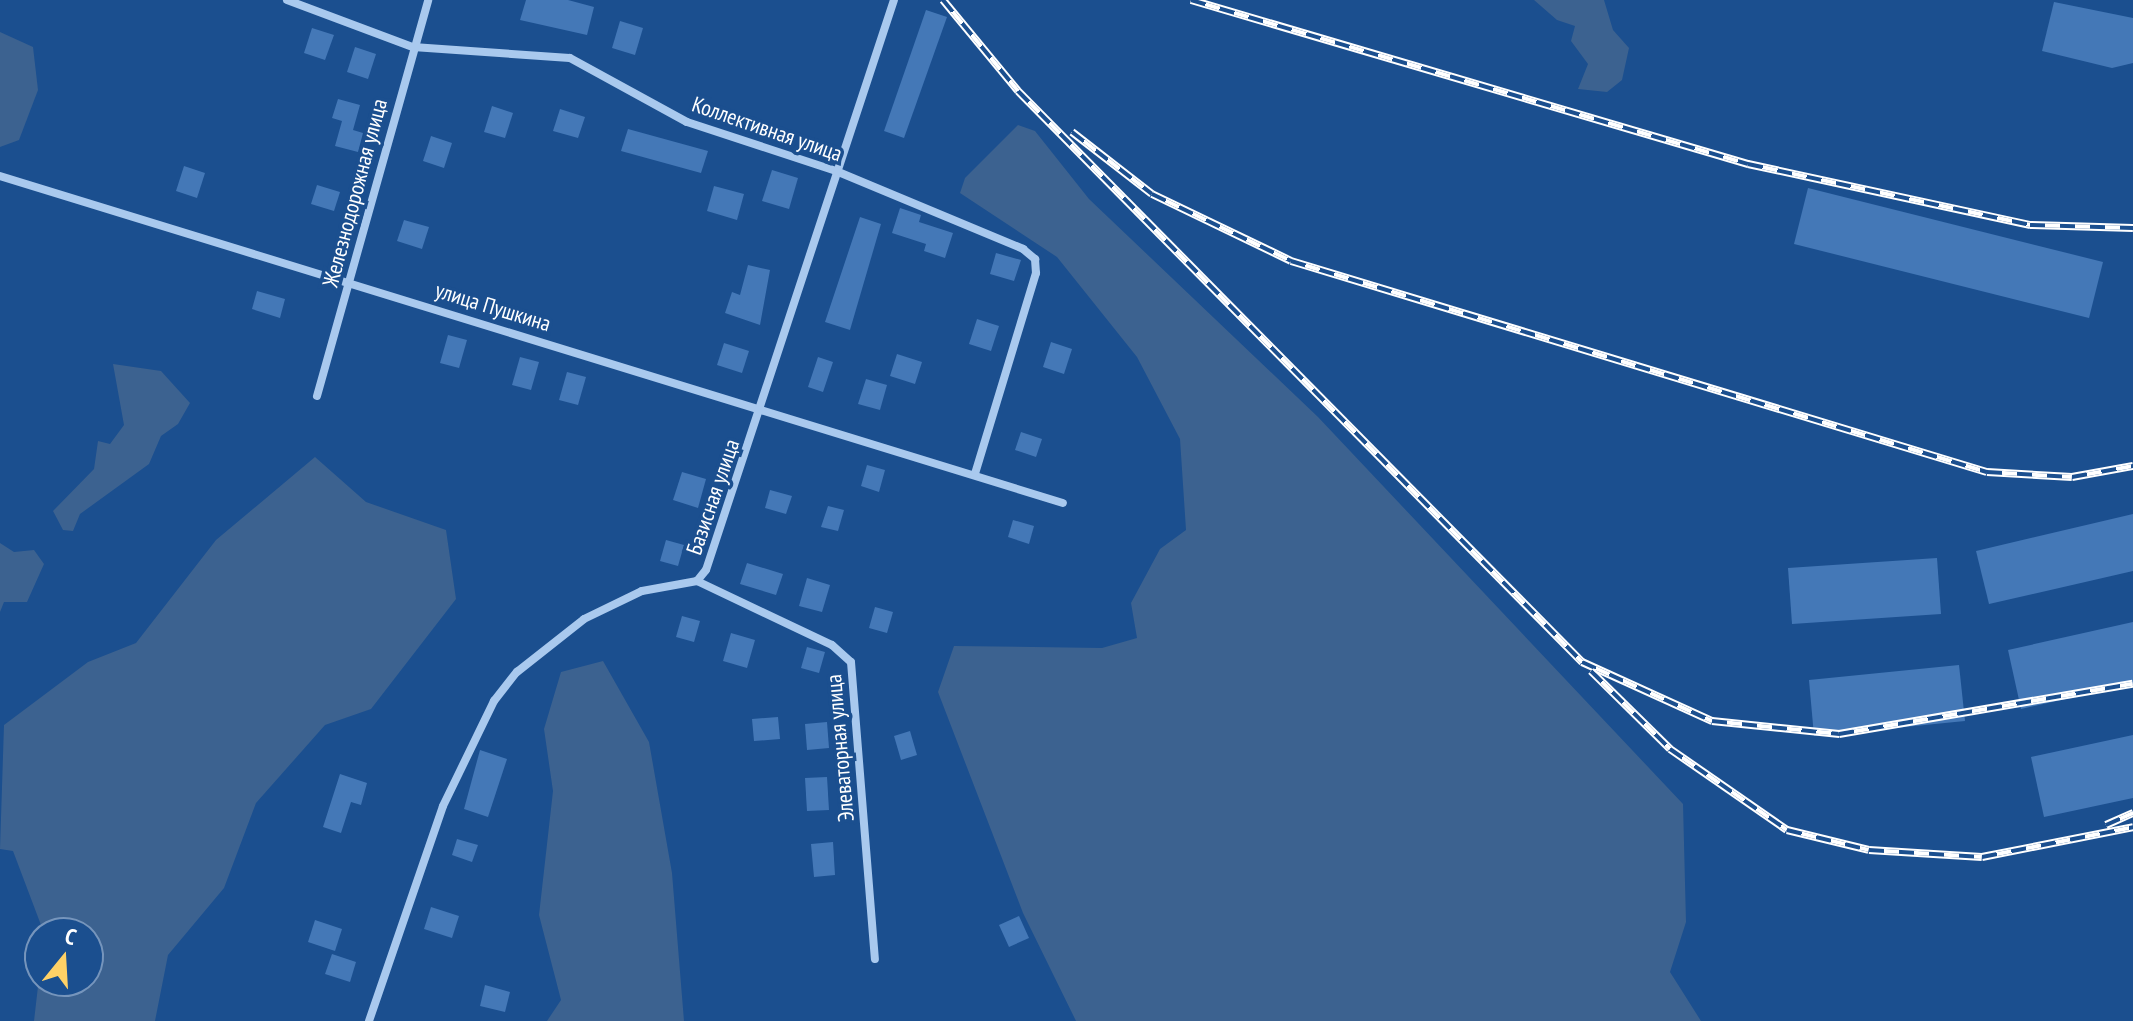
<!DOCTYPE html>
<meta charset="utf-8">
<style>
body{margin:0}
#map{position:relative;width:2133px;height:1021px;overflow:hidden;background:#1b4f8f;font-family:"PT Sans Narrow",sans-serif}
div>[style]{position:absolute}
.water>*{inset:0;background:#3c6290}
.building>*{inset:0;background:#4478b7}
.street>*{height:8px;margin:-4px;padding:0 4px;transform-origin:4px;border-radius:4px;background:#a9c9ee}
.rail>*{height:8px;margin-top:-4px;transform-origin:0;background:repeating-linear-gradient(90deg,#1b4f8f 0 15px,#fff 0 30px);box-sizing:border-box;border-block:2px solid #fff}
span{translate:-50% -50%;white-space:nowrap;text-align:center;line-height:1.15;-webkit-text-stroke:7px #1b4f8f;paint-order:stroke}
.street-label{font-size:22px;color:#fff}
.north{position:absolute;left:24px;top:917px;width:80px;height:80px;box-sizing:border-box;background:#1b4f8f;border:2px solid #7695bc;border-radius:50%;rotate:18deg;font-size:22px;font-weight:700;line-height:32px;text-align:center;color:#fff}
.north::after{content:'';display:block;margin:auto;width:28px;height:36px;background:#ffd166;clip-path:polygon(50% 0,100% 100%,50% 72%,0 100%)}
</style>
<div id="map">
<div class="water">
<i style="clip-path:polygon(1534px 0,1604px 0,1613px 30px,1629px 48px,1622px 80px,1607px 92px,1578px 89px,1588px 64px,1571px 41px,1575px 26px,1557px 20px)"></i>
<i style="clip-path:polygon(0 32px,33px 47px,38px 90px,19px 140px,0 147px)"></i>
<i style="clip-path:polygon(1018px 125px,1035px 131px,1089px 199px,1318px 417px,1683px 804px,1686px 922px,1670px 972px,1701px 1021px,1076px 1021px,1023px 913px,938px 692px,954px 646px,1102px 648px,1137px 638px,1131px 603px,1160px 549px,1186px 530px,1180px 439px,1137px 357px,1057px 257px,960px 193px,965px 178px)"></i>
<i style="clip-path:polygon(113px 364px,161px 371px,190px 403px,178px 424px,161px 436px,149px 464px,80px 514px,73px 531px,63px 530px,53px 511px,94px 469px,98px 441px,110px 444px,124px 425px)"></i>
<i style="clip-path:polygon(315px 457px,366px 502px,446px 530px,456px 599px,371px 709px,325px 725px,256px 803px,224px 888px,168px 955px,155px 1021px,34px 1021px,40px 969px,40px 981px,88px 981px,88px 933px,44px 933px,13px 851px,0 849px,4px 725px,88px 662px,136px 643px,216px 540px)"></i>
<i style="clip-path:polygon(0 543px,14px 552px,34px 550px,44px 564px,27px 602px,4px 602px,0 612px)"></i>
<i style="clip-path:polygon(603px 661px,649px 742px,672px 873px,684px 1021px,547px 1021px,561px 1000px,539px 915px,553px 791px,544px 729px,561px 672px)"></i>
</div>
<div class="building">
<i style="clip-path:polygon(526px 0,568px 0,594px 7px,587px 35px,520px 20px)"></i>
<i style="clip-path:polygon(2054px 2px,2133px 18px,2133px 63px,2112px 68px,2042px 51px)"></i>
<i style="clip-path:polygon(926px 10px,947px 17px,904px 138px,884px 131px)"></i>
<i style="clip-path:polygon(620px 21px,643px 28px,635px 55px,612px 48px)"></i>
<i style="clip-path:polygon(312px 28px,334px 35px,325px 60px,304px 53px)"></i>
<i style="clip-path:polygon(355px 47px,376px 54px,368px 79px,347px 72px)"></i>
<i style="clip-path:polygon(338px 99px,360px 105px,353px 130px,363px 133px,358px 152px,335px 146px,342px 121px,332px 118px)"></i>
<i style="clip-path:polygon(492px 106px,513px 113px,505px 138px,484px 132px)"></i>
<i style="clip-path:polygon(560px 109px,585px 117px,578px 138px,553px 131px)"></i>
<i style="clip-path:polygon(628px 129px,708px 151px,701px 173px,621px 151px)"></i>
<i style="clip-path:polygon(431px 136px,452px 143px,444px 168px,423px 161px)"></i>
<i style="clip-path:polygon(184px 166px,205px 173px,197px 198px,176px 191px)"></i>
<i style="clip-path:polygon(772px 170px,798px 178px,789px 209px,762px 201px)"></i>
<i style="clip-path:polygon(317px 185px,340px 192px,334px 211px,311px 204px)"></i>
<i style="clip-path:polygon(714px 186px,744px 194px,737px 220px,707px 211px)"></i>
<i style="clip-path:polygon(1808px 188px,2103px 262px,2089px 318px,1794px 244px)"></i>
<i style="clip-path:polygon(900px 208px,921px 215px,919px 222px,953px 233px,945px 258px,924px 251px,926px 244px,892px 233px)"></i>
<i style="clip-path:polygon(860px 217px,881px 224px,850px 330px,825px 322px)"></i>
<i style="clip-path:polygon(404px 220px,429px 227px,422px 249px,397px 241px)"></i>
<i style="clip-path:polygon(996px 253px,1021px 260px,1014px 281px,990px 274px)"></i>
<i style="clip-path:polygon(748px 265px,770px 270px,760px 325px,725px 313px,732px 292px,740px 295px)"></i>
<i style="clip-path:polygon(257px 291px,285px 299px,280px 318px,252px 309px)"></i>
<i style="clip-path:polygon(977px 319px,999px 326px,991px 351px,969px 344px)"></i>
<i style="clip-path:polygon(448px 335px,467px 340px,459px 368px,440px 363px)"></i>
<i style="clip-path:polygon(1051px 342px,1072px 349px,1064px 374px,1043px 367px)"></i>
<i style="clip-path:polygon(724px 343px,749px 351px,742px 373px,717px 365px)"></i>
<i style="clip-path:polygon(897px 354px,922px 362px,915px 384px,890px 376px)"></i>
<i style="clip-path:polygon(520px 357px,539px 362px,531px 390px,512px 385px)"></i>
<i style="clip-path:polygon(818px 357px,833px 362px,823px 392px,808px 387px)"></i>
<i style="clip-path:polygon(567px 372px,586px 377px,578px 405px,559px 400px)"></i>
<i style="clip-path:polygon(866px 379px,887px 385px,880px 410px,858px 404px)"></i>
<i style="clip-path:polygon(1021px 432px,1042px 439px,1036px 457px,1015px 450px)"></i>
<i style="clip-path:polygon(867px 465px,885px 470px,879px 492px,861px 486px)"></i>
<i style="clip-path:polygon(682px 472px,706px 479px,698px 508px,673px 500px)"></i>
<i style="clip-path:polygon(770px 490px,792px 496px,786px 514px,765px 508px)"></i>
<i style="clip-path:polygon(828px 506px,844px 510px,838px 531px,821px 527px)"></i>
<i style="clip-path:polygon(2133px 514px,2133px 571px,1989px 604px,1976px 551px)"></i>
<i style="clip-path:polygon(1013px 520px,1034px 526px,1029px 544px,1008px 537px)"></i>
<i style="clip-path:polygon(666px 540px,684px 545px,678px 566px,660px 561px)"></i>
<i style="clip-path:polygon(1937px 558px,1941px 614px,1792px 624px,1788px 568px)"></i>
<i style="clip-path:polygon(747px 563px,783px 574px,776px 595px,740px 584px)"></i>
<i style="clip-path:polygon(807px 578px,830px 585px,822px 612px,799px 606px)"></i>
<i style="clip-path:polygon(875px 607px,893px 612px,887px 633px,869px 628px)"></i>
<i style="clip-path:polygon(682px 616px,700px 621px,694px 642px,676px 637px)"></i>
<i style="clip-path:polygon(2133px 622px,2133px 684px,2021px 709px,2008px 650px)"></i>
<i style="clip-path:polygon(731px 633px,755px 640px,747px 668px,723px 661px)"></i>
<i style="clip-path:polygon(807px 647px,825px 652px,819px 673px,801px 668px)"></i>
<i style="clip-path:polygon(1959px 665px,1965px 721px,1814px 736px,1809px 680px)"></i>
<i style="clip-path:polygon(778px 717px,780px 739px,754px 741px,752px 719px)"></i>
<i style="clip-path:polygon(827px 722px,829px 748px,807px 750px,805px 724px)"></i>
<i style="clip-path:polygon(910px 731px,917px 755px,901px 760px,894px 736px)"></i>
<i style="clip-path:polygon(2133px 735px,2133px 798px,2044px 817px,2031px 757px)"></i>
<i style="clip-path:polygon(480px 750px,507px 759px,488px 817px,464px 809px)"></i>
<i style="clip-path:polygon(340px 774px,367px 783px,361px 805px,351px 802px,341px 833px,323px 827px)"></i>
<i style="clip-path:polygon(827px 777px,829px 810px,807px 811px,805px 778px)"></i>
<i style="clip-path:polygon(457px 839px,478px 845px,472px 862px,452px 855px)"></i>
<i style="clip-path:polygon(833px 842px,835px 875px,814px 877px,811px 844px)"></i>
<i style="clip-path:polygon(431px 907px,459px 916px,452px 938px,424px 929px)"></i>
<i style="clip-path:polygon(1019px 916px,1029px 938px,1009px 947px,999px 925px)"></i>
<i style="clip-path:polygon(315px 920px,342px 929px,335px 951px,308px 942px)"></i>
<i style="clip-path:polygon(332px 954px,356px 962px,350px 982px,325px 974px)"></i>
<i style="clip-path:polygon(485px 985px,510px 992px,505px 1012px,480px 1006px)"></i>
</div>
<div class="street">
<i style="left:287px;top:0;width:134px;rotate:20.5deg"></i>
<i style="left:413px;top:47px;width:157px;rotate:4deg"></i>
<i style="left:570px;top:58px;width:133px;rotate:28.7deg"></i>
<i style="left:687px;top:122px;width:157px;rotate:18.2deg"></i>
<i style="left:836px;top:171px;width:203px;rotate:22.6deg"></i>
<i style="left:1023px;top:249px;width:16px;rotate:40deg"></i>
<i style="left:1035px;top:259px;width:14px;rotate:86deg"></i>
<i style="left:1036px;top:273px;width:210px;rotate:106.9deg"></i>
<i style="left:0;top:176px;width:1112px;rotate:17.1deg"></i>
<i style="left:317px;top:396px;width:411px;rotate:-74.3deg"></i>
<i style="left:697px;top:581px;width:149px;rotate:25.4deg"></i>
<i style="left:832px;top:645px;width:25px;rotate:42deg"></i>
<i style="left:851px;top:662px;width:298px;rotate:85.4deg"></i>
<i style="left:369px;top:1021px;width:227px;rotate:-71deg"></i>
<i style="left:443px;top:806px;width:117px;rotate:-64.1deg"></i>
<i style="left:494px;top:701px;width:37px;rotate:-52deg"></i>
<i style="left:517px;top:672px;width:85px;rotate:-38.3deg"></i>
<i style="left:584px;top:619px;width:64px;rotate:-25.8deg"></i>
<i style="left:642px;top:591px;width:56px;rotate:-10.3deg"></i>
<i style="left:697px;top:581px;width:14px;rotate:-51deg"></i>
<i style="left:706px;top:570px;width:600px;rotate:-71.75deg"></i>
</div>
<div class="rail">
<i style="left:943px;top:0;width:118px;rotate:50.5deg"></i>
<i style="left:1018px;top:91px;width:803px;rotate:45.35deg"></i>
<i style="left:1582px;top:662px;width:143px;rotate:24.4deg"></i>
<i style="left:1712px;top:721px;width:128px;rotate:5.8deg"></i>
<i style="left:1839px;top:734px;width:298px;rotate:-9.7deg"></i>
<i style="left:1191px;top:0;width:581px;rotate:16.41deg"></i>
<i style="left:1748px;top:164px;width:289px;rotate:12.2deg"></i>
<i style="left:2030px;top:225px;width:103px;rotate:1.7deg"></i>
<i style="left:1072px;top:132px;width:101px;rotate:37.8deg"></i>
<i style="left:1152px;top:194px;width:154px;rotate:25.7deg"></i>
<i style="left:1291px;top:261px;width:727px;rotate:16.87deg"></i>
<i style="left:1987px;top:472px;width:85px;rotate:3.4deg"></i>
<i style="left:2072px;top:477px;width:62px;rotate:-10.2deg"></i>
<i style="left:1591px;top:671px;width:111px;rotate:44.6deg"></i>
<i style="left:1670px;top:749px;width:142px;rotate:34.7deg"></i>
<i style="left:1787px;top:830px;width:84px;rotate:13.7deg"></i>
<i style="left:1869px;top:850px;width:113px;rotate:3.5deg"></i>
<i style="left:1982px;top:857px;width:154px;rotate:-11.2deg"></i>
<i style="left:2106px;top:825px;width:30px;rotate:-24deg"></i>
</div>
<div class="street-label">
<span style="left:767px;top:129px;rotate:19deg">Коллективная улица</span>
<span style="left:355px;top:193px;rotate:-75deg">Железнодорожная улица</span>
<span style="left:493px;top:307px;rotate:17deg">улица Пушкина</span>
<span style="left:713px;top:497px;rotate:-71deg">Базисная улица</span>
<span style="left:840px;top:748px;rotate:-95deg">Элеваторная улица</span>
</div>
<div class="north">С</div>
</div>
